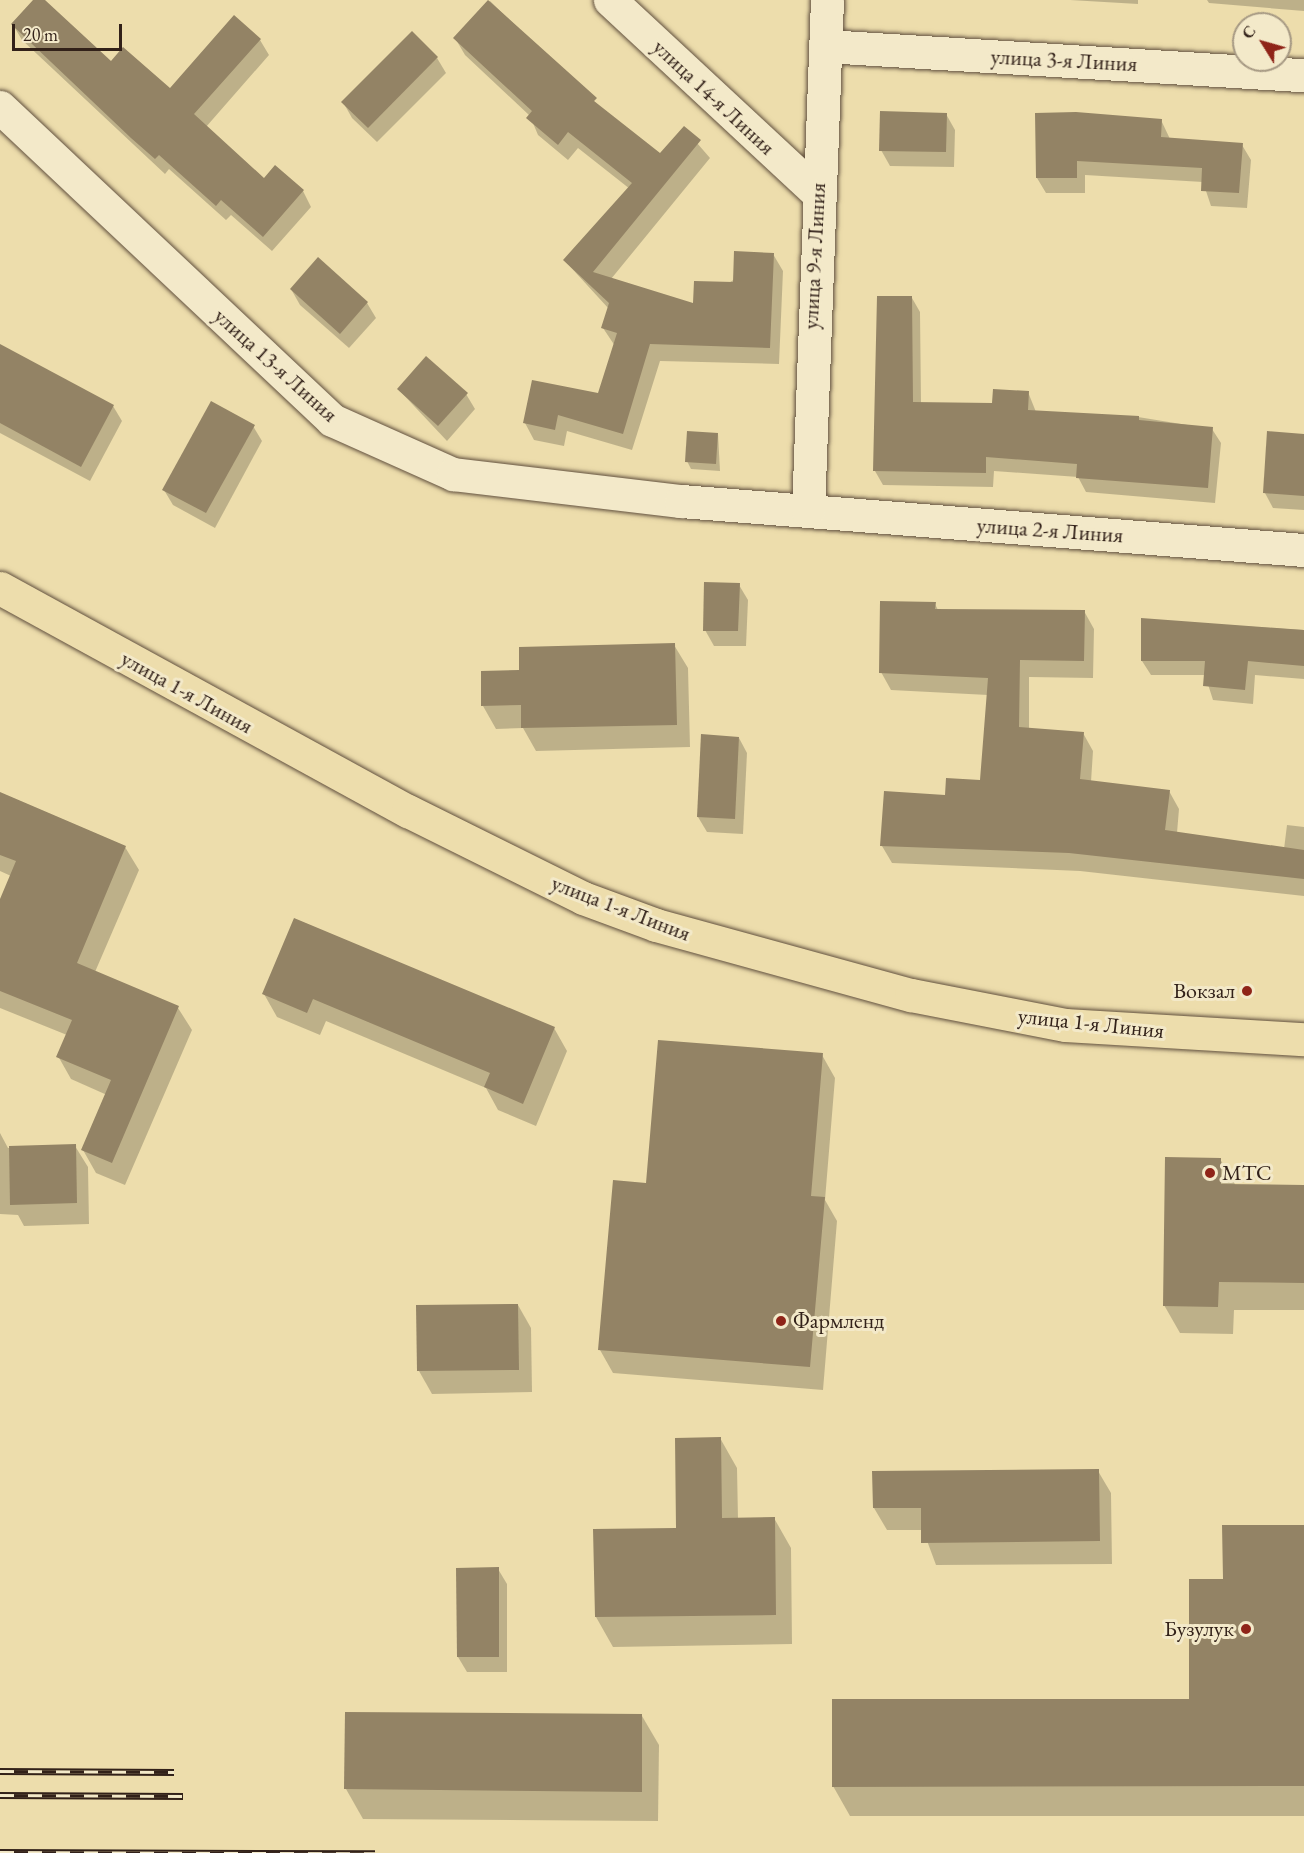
<!DOCTYPE html>
<meta charset="utf-8">
<style>
body{margin:0}
#map{position:relative;width:1304px;height:1853px;overflow:hidden;background:#edddac;font-family:"EB Garamond",serif}
div>[style]{position:absolute}
.shadow>*{inset:0;background:#0003}
.building>*{inset:0;background:#938365}
.roads{filter:drop-shadow(0 0 2px #61503e) drop-shadow(0 0 2px #61503e)}
.minor>*{height:33px;margin:-16.5px;padding:0 16.5px;transform-origin:16.5px;border-radius:16.5px;background:#f3e9c9}
.major>*{height:33px;margin:-16.5px;padding:0 16.5px;transform-origin:16.5px;border-radius:16.5px;background:#edddac}
.rail>*{height:7px;margin-top:-3.5px;transform-origin:0;background:repeating-linear-gradient(90deg,#f3e9c9 0 14px,#322119 0 28px);box-sizing:border-box;border-block:2px solid #322119}
.dots>*{width:16px;height:16px;translate:-50% -50%;box-sizing:border-box;border:3px solid #f3e9c9;border-radius:50%}
span{translate:-50% -50%;white-space:nowrap;text-align:center;line-height:1.15;-webkit-text-stroke:6px #f3e9c9;paint-order:stroke}
.street-label{font-size:22px;color:#322119}
.poi-label{font-size:22px;color:#322119}
.right{translate:-100% -50%;text-align:right}
.left{translate:0 -50%;text-align:left}
.north{position:absolute;left:1232px;top:12px;width:60px;height:60px;box-sizing:border-box;background:#f3e9c9;border:2px solid #a69983;border-radius:50%;rotate:307deg;font-size:16px;font-weight:700;line-height:24px;text-align:center;color:#322119}
.north::after{content:'';display:block;margin:auto;width:21px;height:27px;background:#8f2418;clip-path:polygon(50% 0,100% 100%,50% 72%,0 100%)}
.scale{position:absolute;left:12px;top:24px;width:110px;height:27px;box-sizing:border-box;border:3px solid #322119;border-top:0;padding-left:8px;font-size:18px;line-height:21px;white-space:nowrap;color:#322119;-webkit-text-stroke:4px #f3e9c9;paint-order:stroke}
</style>
<div id="map">
<div class="shadow">
<i style="clip-path:polygon(35px 0,42px 0,111px 63px,170px 90px,260px 40px,269px 55px,206px 127px,264px 180px,303px 191px,311px 207px,272px 251px,231px 215px,226px 220px,169px 169px,165px 174px,22px 40px,13px 25px)"></i>
<i style="clip-path:polygon(1070px 0,1138px 0,1138px 4px)"></i>
<i style="clip-path:polygon(1207px 0,1304px 0,1304px 11px,1209px 3px)"></i>
<i style="clip-path:polygon(490px 1px,602px 109px,660px 155px,684px 128px,710px 158px,611px 279px,695px 305px,773px 254px,783px 271px,779px 364px,660px 361px,632px 450px,567px 431px,564px 446px,534px 440px,525px 423px,600px 395px,615px 346px,603px 328px,609px 309px,565px 261px,630px 189px,578px 148px,568px 160px,538px 135px,530px 116px,465px 55px,455px 38px)"></i>
<i style="clip-path:polygon(437px 58px,446px 73px,377px 142px,352px 118px,343px 102px)"></i>
<i style="clip-path:polygon(946px 114px,955px 130px,954px 167px,890px 166px,881px 150px)"></i>
<i style="clip-path:polygon(1036px 114px,1161px 120px,1170px 139px,1242px 145px,1251px 160px,1247px 208px,1211px 206px,1203px 182px,1085px 175px,1085px 193px,1046px 193px,1037px 178px)"></i>
<i style="clip-path:polygon(291px 289px,367px 303px,376px 318px,349px 348px,300px 305px)"></i>
<i style="clip-path:polygon(912px 298px,920px 312px,921px 403px,994px 405px,1028px 392px,1036px 412px,1138px 417px,1212px 429px,1221px 443px,1215px 503px,1086px 492px,1078px 477px,994px 471px,993px 487px,883px 485px,875px 471px)"></i>
<i style="clip-path:polygon(0 345px,113px 406px,122px 421px,90px 481px,0 433px)"></i>
<i style="clip-path:polygon(399px 390px,466px 394px,475px 409px,447px 441px)"></i>
<i style="clip-path:polygon(253px 426px,262px 441px,215px 528px,173px 505px,164px 490px)"></i>
<i style="clip-path:polygon(718px 434px,720px 471px,691px 469px,687px 461px)"></i>
<i style="clip-path:polygon(1304px 435px,1304px 510px,1273px 508px,1265px 493px)"></i>
<i style="clip-path:polygon(739px 585px,748px 600px,746px 646px,714px 646px,705px 630px)"></i>
<i style="clip-path:polygon(935px 604px,938px 610px,1084px 611px,1094px 629px,1093px 678px,1029px 677px,1029px 729px,1083px 733px,1093px 751px,1091px 782px,1169px 791px,1179px 809px,1177px 833px,1284px 849px,1287px 825px,1304px 827px,1304px 896px,1080px 871px,892px 863px,882px 846px,947px 797px,982px 782px,988px 695px,891px 690px,881px 672px)"></i>
<i style="clip-path:polygon(1142px 620px,1304px 630px,1304px 679px,1255px 675px,1253px 704px,1213px 700px,1205px 675px,1151px 675px,1142px 661px)"></i>
<i style="clip-path:polygon(674px 645px,688px 668px,690px 747px,536px 751px,523px 728px,496px 729px,483px 706px,521px 671px)"></i>
<i style="clip-path:polygon(739px 738px,747px 753px,743px 834px,707px 832px,698px 817px)"></i>
<i style="clip-path:polygon(0 794px,125px 847px,139px 870px,95px 972px,178px 1008px,192px 1030px,125px 1185px,96px 1173px,83px 1150px,107px 1095px,71px 1079px,58px 1056px,67px 1035px,0 1008px,0 904px,11px 876px,0 871px)"></i>
<i style="clip-path:polygon(295px 919px,554px 1028px,567px 1051px,536px 1126px,498px 1110px,486px 1088px,326px 1021px,320px 1035px,277px 1017px,264px 994px)"></i>
<i style="clip-path:polygon(822px 1055px,835px 1078px,825px 1200px,837px 1221px,823px 1390px,613px 1373px,600px 1350px,647px 1184px)"></i>
<i style="clip-path:polygon(0 1133px,8px 1148px,75px 1146px,88px 1167px,89px 1224px,24px 1226px,18px 1215px,0 1214px)"></i>
<i style="clip-path:polygon(1220px 1159px,1236px 1186px,1304px 1187px,1304px 1310px,1234px 1310px,1233px 1334px,1180px 1333px,1164px 1305px)"></i>
<i style="clip-path:polygon(518px 1305px,531px 1328px,532px 1392px,432px 1394px,419px 1371px)"></i>
<i style="clip-path:polygon(720px 1438px,737px 1468px,738px 1519px,774px 1518px,791px 1548px,792px 1644px,613px 1647px,596px 1617px,677px 1529px)"></i>
<i style="clip-path:polygon(1098px 1471px,1111px 1493px,1112px 1564px,936px 1565px,923px 1530px,887px 1530px,874px 1508px)"></i>
<i style="clip-path:polygon(1304px 1527px,1304px 1816px,850px 1816px,833px 1786px,1190px 1700px,1224px 1580px)"></i>
<i style="clip-path:polygon(498px 1569px,507px 1584px,507px 1672px,467px 1672px,458px 1657px)"></i>
<i style="clip-path:polygon(346px 1713px,642px 1716px,659px 1745px,658px 1821px,363px 1819px,346px 1789px)"></i>
</div>
<div class="building">
<i style="clip-path:polygon(33px 0,45px 0,111px 61px,123px 47px,170px 88px,234px 15px,261px 39px,194px 114px,264px 178px,275px 165px,304px 190px,263px 237px,221px 200px,216px 206px,159px 155px,155px 159px,131px 138px,11px 24px)"></i>
<i style="clip-path:polygon(488px 0,597px 98px,594px 101px,660px 153px,684px 126px,701px 140px,593px 272px,693px 303px,694px 281px,733px 282px,734px 251px,774px 253px,770px 348px,650px 344px,623px 434px,558px 415px,555px 430px,523px 423px,532px 380px,598px 393px,617px 333px,601px 328px,609px 303px,563px 260px,632px 183px,568px 132px,558px 145px,526px 118px,532px 111px,453px 38px)"></i>
<i style="clip-path:polygon(412px 31px,438px 57px,368px 128px,341px 102px)"></i>
<i style="clip-path:polygon(880px 111px,947px 113px,946px 152px,879px 151px)"></i>
<i style="clip-path:polygon(1076px 112px,1162px 119px,1161px 137px,1243px 143px,1239px 193px,1201px 191px,1202px 168px,1077px 161px,1077px 178px,1036px 178px,1035px 113px)"></i>
<i style="clip-path:polygon(318px 257px,368px 302px,340px 334px,290px 289px)"></i>
<i style="clip-path:polygon(877px 296px,912px 296px,913px 402px,992px 403px,993px 389px,1029px 391px,1028px 410px,1139px 416px,1139px 420px,1213px 427px,1208px 488px,1076px 478px,1077px 464px,986px 457px,986px 473px,873px 471px)"></i>
<i style="clip-path:polygon(0 344px,114px 405px,81px 467px,0 423px)"></i>
<i style="clip-path:polygon(426px 356px,468px 393px,438px 426px,397px 389px)"></i>
<i style="clip-path:polygon(211px 401px,255px 425px,206px 513px,162px 490px)"></i>
<i style="clip-path:polygon(687px 431px,718px 433px,716px 464px,685px 462px)"></i>
<i style="clip-path:polygon(1267px 431px,1304px 434px,1304px 496px,1263px 493px)"></i>
<i style="clip-path:polygon(704px 582px,740px 583px,738px 631px,703px 631px)"></i>
<i style="clip-path:polygon(880px 601px,936px 602px,935px 609px,1085px 610px,1084px 661px,1020px 660px,1019px 727px,1084px 732px,1080px 779px,1170px 790px,1165px 830px,1304px 850px,1304px 879px,1069px 853px,880px 846px,884px 791px,945px 795px,946px 778px,980px 780px,988px 678px,879px 673px)"></i>
<i style="clip-path:polygon(1141px 618px,1304px 630px,1304px 666px,1248px 661px,1245px 690px,1203px 686px,1205px 661px,1141px 661px)"></i>
<i style="clip-path:polygon(675px 643px,677px 725px,521px 728px,521px 705px,481px 706px,481px 671px,519px 670px,519px 647px)"></i>
<i style="clip-path:polygon(701px 734px,739px 737px,735px 819px,697px 817px)"></i>
<i style="clip-path:polygon(0 792px,126px 846px,77px 963px,179px 1006px,112px 1163px,81px 1150px,111px 1080px,56px 1057px,72px 1020px,0 991px,0 899px,16px 861px,0 855px)"></i>
<i style="clip-path:polygon(294px 918px,555px 1027px,523px 1104px,484px 1087px,490px 1073px,313px 999px,307px 1013px,262px 994px)"></i>
<i style="clip-path:polygon(658px 1040px,823px 1053px,811px 1196px,825px 1197px,810px 1367px,598px 1350px,613px 1180px,646px 1183px)"></i>
<i style="clip-path:polygon(76px 1144px,77px 1203px,10px 1205px,9px 1146px)"></i>
<i style="clip-path:polygon(1165px 1157px,1221px 1158px,1221px 1184px,1304px 1185px,1304px 1283px,1219px 1282px,1218px 1307px,1163px 1306px)"></i>
<i style="clip-path:polygon(518px 1304px,519px 1370px,417px 1371px,416px 1305px)"></i>
<i style="clip-path:polygon(721px 1437px,722px 1518px,775px 1517px,776px 1615px,595px 1617px,593px 1529px,676px 1528px,675px 1438px)"></i>
<i style="clip-path:polygon(1099px 1469px,1100px 1541px,921px 1543px,921px 1508px,873px 1508px,872px 1471px)"></i>
<i style="clip-path:polygon(1222px 1525px,1304px 1525px,1304px 1786px,832px 1787px,832px 1699px,1189px 1699px,1189px 1579px,1223px 1579px)"></i>
<i style="clip-path:polygon(499px 1567px,499px 1657px,457px 1657px,456px 1568px)"></i>
<i style="clip-path:polygon(345px 1712px,642px 1714px,642px 1792px,344px 1789px)"></i>
</div>
<div class="roads">
<div class="minor">
<i style="left:610px;top:0;width:284px;rotate:42.9deg"></i>
<i style="left:825px;top:46px;width:480px;rotate:3.5deg"></i>
<i style="left:0;top:107px;width:456px;rotate:43.3deg"></i>
<i style="left:332px;top:420px;width:133px;rotate:24.1deg"></i>
<i style="left:453px;top:474px;width:230px;rotate:6.8deg"></i>
<i style="left:681px;top:501px;width:625px;rotate:4.5deg"></i>
<i style="left:808px;top:511px;width:511px;rotate:-87.87deg"></i>
</div>
<div class="major">
<i style="left:0;top:588px;width:465px;rotate:28.7deg"></i>
<i style="left:408px;top:811px;width:195px;rotate:26.4deg"></i>
<i style="left:583px;top:898px;width:78px;rotate:20.3deg"></i>
<i style="left:656px;top:925px;width:264px;rotate:15.4deg"></i>
<i style="left:911px;top:995px;width:157px;rotate:11deg"></i>
<i style="left:1065px;top:1025px;width:239px;rotate:3.4deg"></i>
</div>
</div>
<div class="rail">
<i style="left:0;top:1771px;width:174px;rotate:0.3deg"></i>
<i style="left:0;top:1795px;width:183px;rotate:0.3deg"></i>
<i style="left:0;top:1852px;width:375px;rotate:0.2deg"></i>
</div>
<div class="dots">
<i style="left:1247px;top:991px;background:#8f2418"></i>
<i style="left:1210px;top:1173px;background:#8f2418"></i>
<i style="left:781px;top:1321px;background:#8f2418"></i>
<i style="left:1246px;top:1629px;background:#8f2418"></i>
</div>
<div class="street-label">
<span style="left:1064px;top:60px;rotate:3deg">улица 3-я Линия</span>
<span style="left:714px;top:97px;rotate:43deg">улица 14-я Линия</span>
<span style="left:814px;top:256px;rotate:-87deg">улица 9-я Линия</span>
<span style="left:276px;top:365px;rotate:42deg">улица 13-я Линия</span>
<span style="left:1050px;top:530px;rotate:4deg">улица 2-я Линия</span>
<span style="left:187px;top:692px;rotate:29deg">улица 1-я Линия</span>
<span style="left:621px;top:908px;rotate:21deg">улица 1-я Линия</span>
<span style="left:1091px;top:1023px;rotate:6deg">улица 1-я Линия</span>
</div>
<div class="poi-label">
<span class="right" style="left:1235px;top:991px">Вокзал</span>
<span class="left" style="left:1222px;top:1173px">МТС</span>
<span class="left" style="left:793px;top:1321px">Фармленд</span>
<span class="right" style="left:1234px;top:1629px">Бузулук</span>
</div>
<div class="north">С</div>
<div class="scale">20 m</div>
</div>
